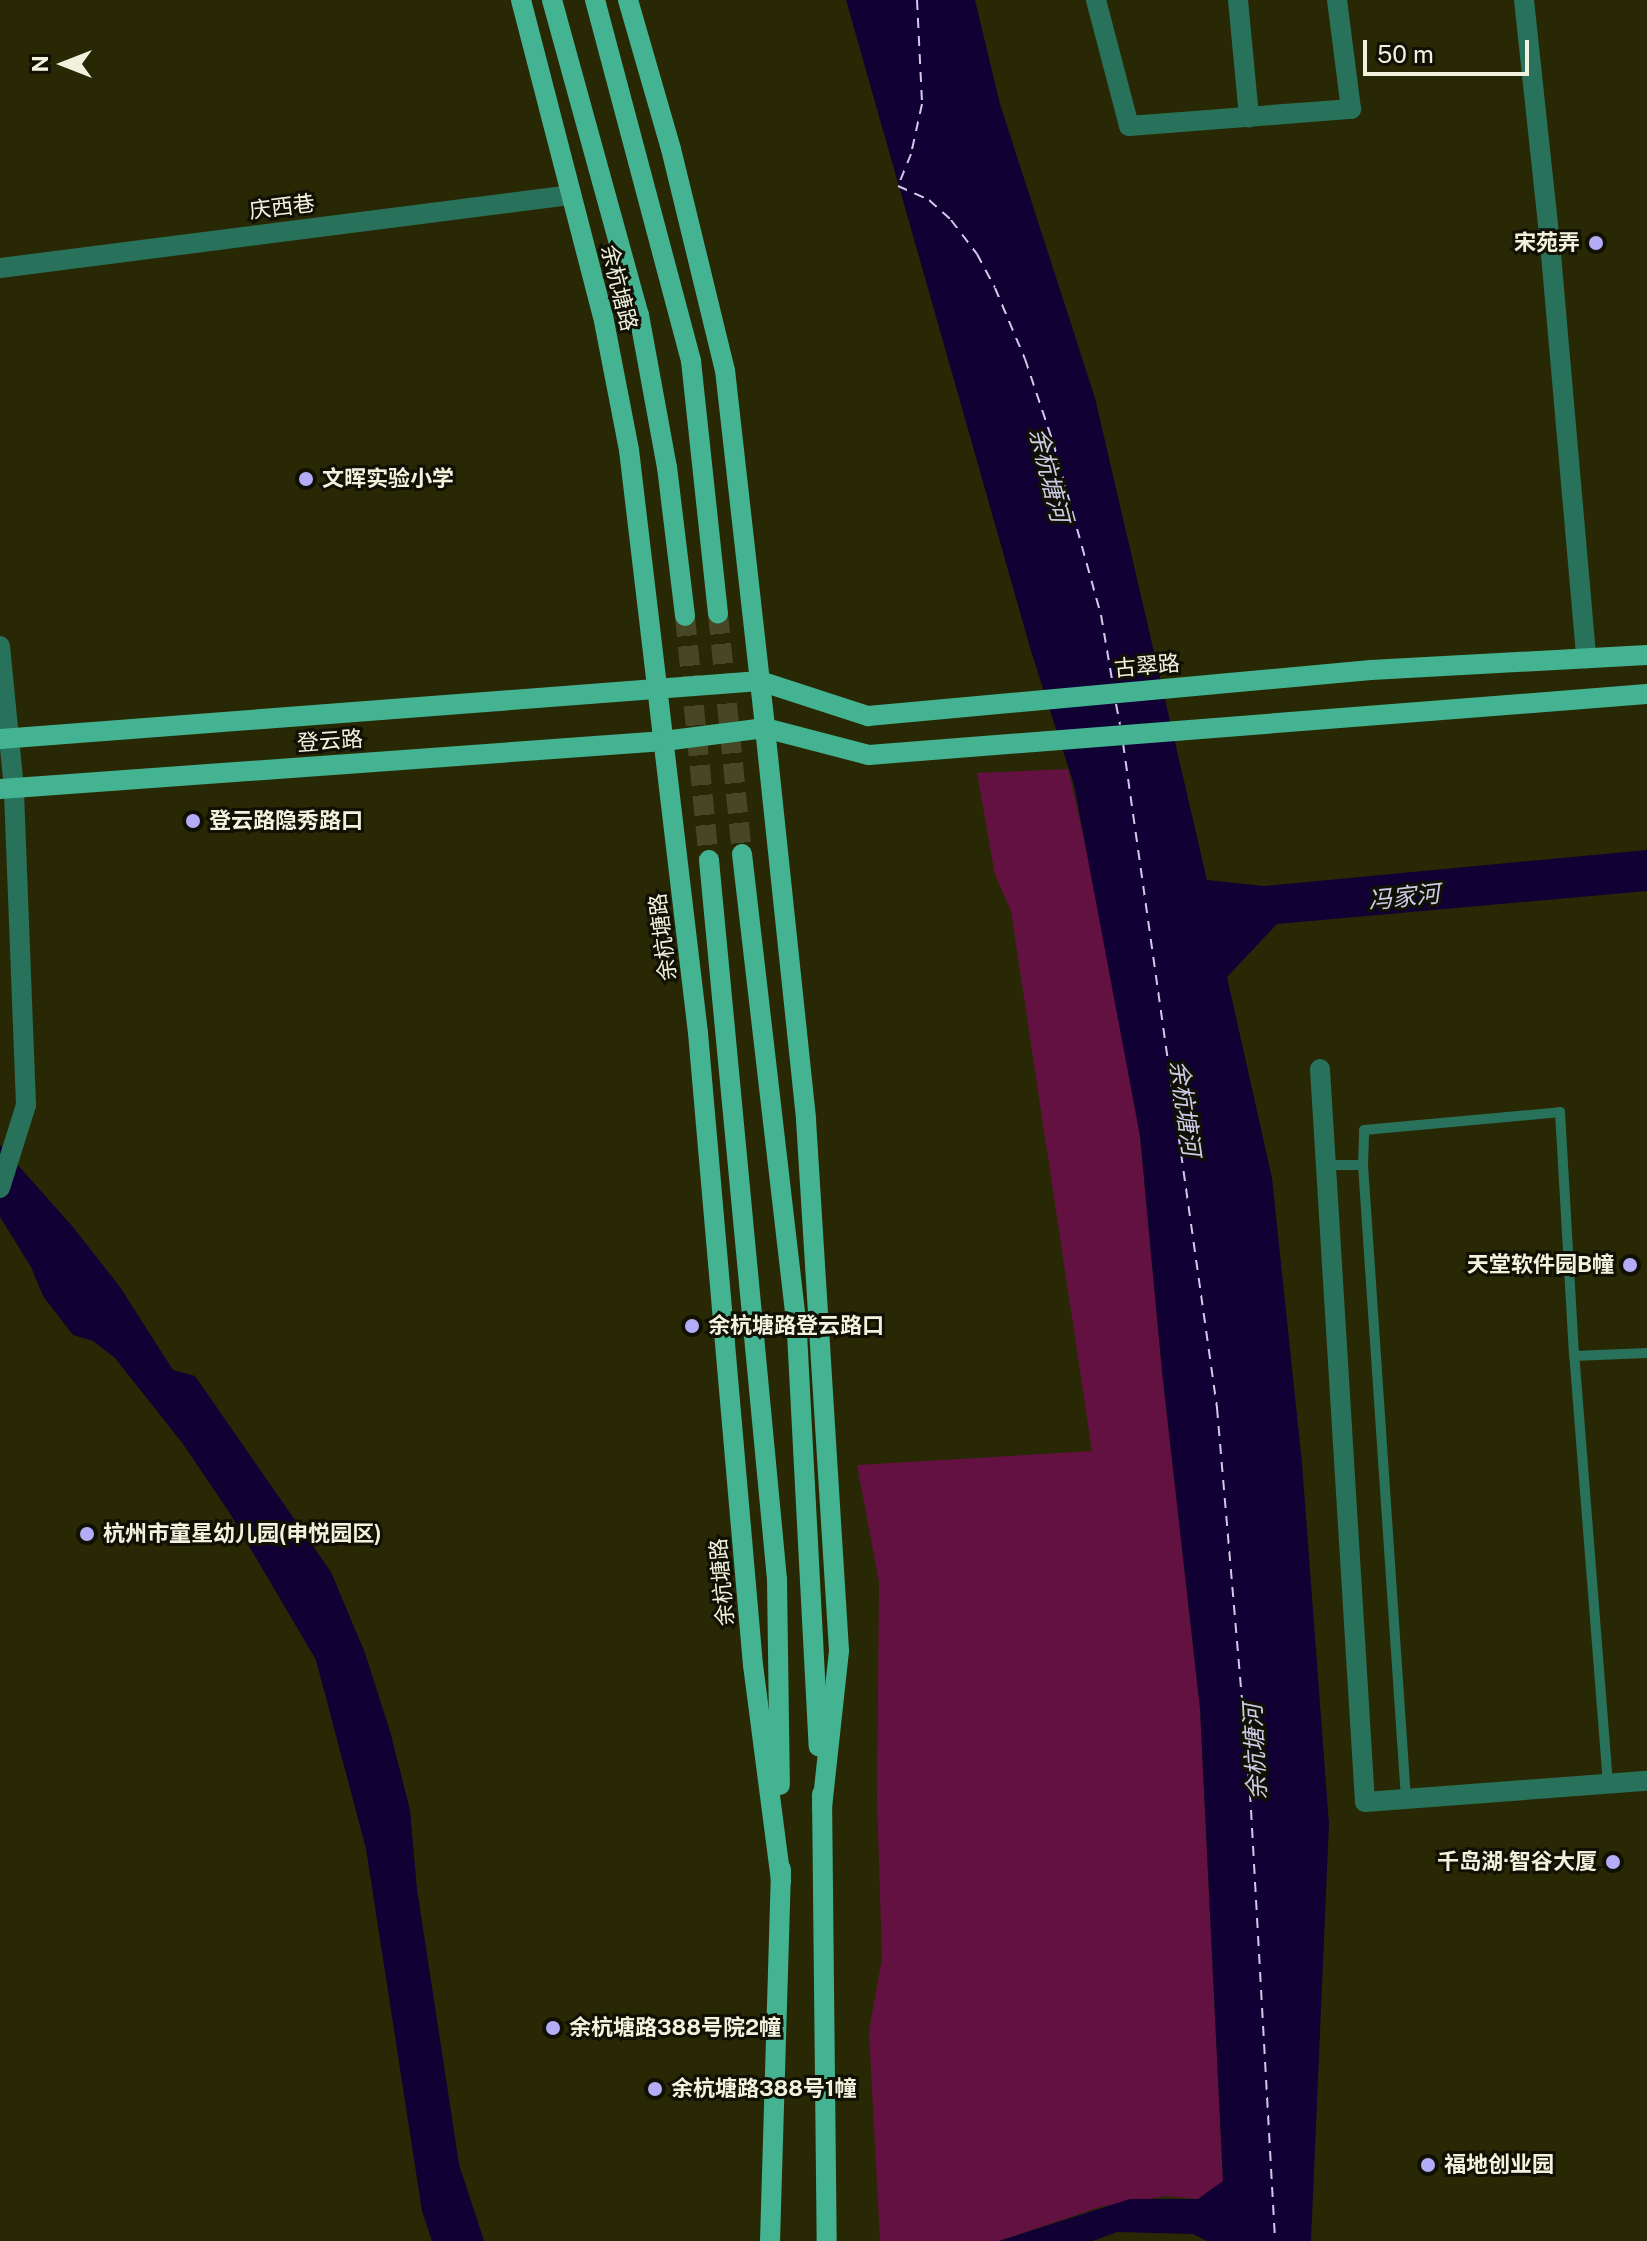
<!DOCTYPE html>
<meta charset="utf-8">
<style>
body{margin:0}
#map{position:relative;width:1647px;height:2241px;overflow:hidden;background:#292804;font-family:"Public Sans","Noto Sans SC",sans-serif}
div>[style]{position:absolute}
.green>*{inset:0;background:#621141}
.water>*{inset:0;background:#100033}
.ferry>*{height:2px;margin-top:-1px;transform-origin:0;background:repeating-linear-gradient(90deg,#cdcbe8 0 10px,transparent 0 18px)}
.primary-tunnel>*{height:20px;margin-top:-10px;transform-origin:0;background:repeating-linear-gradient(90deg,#474625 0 20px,transparent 0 30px)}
.service>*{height:10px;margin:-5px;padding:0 5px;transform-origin:5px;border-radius:5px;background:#28715a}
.minor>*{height:20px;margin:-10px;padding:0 10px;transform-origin:10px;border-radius:10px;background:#28715a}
.tertiary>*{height:20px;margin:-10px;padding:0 10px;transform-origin:10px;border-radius:10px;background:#28715a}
.primary>*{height:20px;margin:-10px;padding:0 10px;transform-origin:10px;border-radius:10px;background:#43b391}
.dots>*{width:22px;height:22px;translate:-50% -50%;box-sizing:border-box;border:4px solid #101004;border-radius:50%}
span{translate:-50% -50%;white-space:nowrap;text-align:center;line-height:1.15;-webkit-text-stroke:6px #101004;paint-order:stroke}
.street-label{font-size:22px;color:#f1f2de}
.poi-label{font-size:22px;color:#f1f2de;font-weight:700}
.right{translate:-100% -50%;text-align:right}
.left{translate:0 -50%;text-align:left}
.water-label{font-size:24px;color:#cdcbe8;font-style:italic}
.north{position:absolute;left:24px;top:24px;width:80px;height:80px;-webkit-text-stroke:6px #101004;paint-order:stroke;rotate:270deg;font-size:22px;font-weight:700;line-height:32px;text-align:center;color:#f1f2de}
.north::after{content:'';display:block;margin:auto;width:28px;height:36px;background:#f1f2de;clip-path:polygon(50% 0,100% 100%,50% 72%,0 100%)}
.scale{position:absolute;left:1363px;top:40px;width:166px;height:36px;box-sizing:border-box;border:4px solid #f1f2de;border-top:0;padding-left:10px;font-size:24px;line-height:28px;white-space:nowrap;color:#f1f2de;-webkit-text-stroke:6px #101004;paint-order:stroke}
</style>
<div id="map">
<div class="green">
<i style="clip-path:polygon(1068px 769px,1097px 896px,1140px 1136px,1162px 1371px,1200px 1708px,1223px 2181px,1198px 2199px,1166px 2196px,1103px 2206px,999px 2241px,880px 2241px,869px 2031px,882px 1958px,877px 1800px,879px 1582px,857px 1465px,1092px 1451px,1011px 911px,995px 875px,977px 773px)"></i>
</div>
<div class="water">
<i style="clip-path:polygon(846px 0,975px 0,1000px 104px,1095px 398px,1207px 880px,1264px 886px,1647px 850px,1647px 891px,1277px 924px,1227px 977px,1272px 1178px,1302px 1463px,1329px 1824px,1311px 2241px,1207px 2241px,1193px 2234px,1117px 2232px,1093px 2241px,999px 2241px,1130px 2199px,1198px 2199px,1223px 2181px,1200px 1708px,1162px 1371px,1140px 1136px,1074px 785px,1031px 651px)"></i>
<i style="clip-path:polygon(0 1145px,73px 1227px,120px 1287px,173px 1370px,195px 1376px,331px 1572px,365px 1653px,390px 1731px,410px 1810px,417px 1889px,459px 2164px,484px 2241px,432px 2241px,422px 2211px,366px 1849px,316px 1660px,229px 1512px,183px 1444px,115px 1358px,93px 1341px,73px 1335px,43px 1296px,31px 1267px,0 1217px)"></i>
</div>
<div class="ferry">
<i style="left:917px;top:0;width:104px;rotate:87.2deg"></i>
<i style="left:922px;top:104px;width:51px;rotate:102.4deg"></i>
<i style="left:911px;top:154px;width:35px;rotate:112deg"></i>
<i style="left:898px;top:186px;width:34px;rotate:24deg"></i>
<i style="left:929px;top:200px;width:30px;rotate:42deg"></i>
<i style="left:951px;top:220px;width:43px;rotate:52.6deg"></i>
<i style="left:977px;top:254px;width:38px;rotate:62deg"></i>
<i style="left:995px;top:288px;width:77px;rotate:67.1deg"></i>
<i style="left:1025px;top:359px;width:88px;rotate:71.4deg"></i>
<i style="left:1053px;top:442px;width:180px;rotate:74.5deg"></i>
<i style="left:1101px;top:615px;width:71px;rotate:80.3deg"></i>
<i style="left:1116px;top:704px;width:21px;rotate:79deg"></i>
<i style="left:1123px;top:743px;width:672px;rotate:81.95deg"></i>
<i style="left:1217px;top:1408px;width:385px;rotate:85.1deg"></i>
<i style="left:1250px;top:1792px;width:450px;rotate:86.8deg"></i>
</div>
<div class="primary-tunnel">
<i style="left:718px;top:614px;width:241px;rotate:84.3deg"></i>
<i style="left:685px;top:616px;width:245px;rotate:84.4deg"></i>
</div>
<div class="service">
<i style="left:1326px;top:1165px;width:37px"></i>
<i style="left:1363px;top:1165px;width:635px;rotate:86.12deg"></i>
<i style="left:1363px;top:1165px;width:35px;rotate:-88deg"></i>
<i style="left:1364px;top:1130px;width:197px;rotate:-5.2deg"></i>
<i style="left:1560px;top:1112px;width:244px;rotate:86.7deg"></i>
<i style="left:1608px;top:1784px;width:429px;rotate:-94.5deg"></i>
<i style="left:1574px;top:1356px;width:73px;rotate:-2.4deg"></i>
</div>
<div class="minor">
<i style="left:1096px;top:0;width:130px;rotate:75.3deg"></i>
<i style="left:1129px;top:126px;width:223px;rotate:-4.4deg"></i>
<i style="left:1351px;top:109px;width:110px;rotate:-97.3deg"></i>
<i style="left:1238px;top:0;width:118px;rotate:84.6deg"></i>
<i style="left:1524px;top:0;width:244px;rotate:83.9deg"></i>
<i style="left:1550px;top:243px;width:417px;rotate:85deg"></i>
<i style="left:0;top:268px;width:576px;rotate:-7.29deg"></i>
<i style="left:1320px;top:1069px;width:734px;rotate:86.49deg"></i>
<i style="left:1365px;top:1802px;width:283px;rotate:-4.3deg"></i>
<i style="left:0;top:1188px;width:87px;rotate:-72.6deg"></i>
<i style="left:26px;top:1105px;width:317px;rotate:-92.2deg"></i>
</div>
<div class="tertiary">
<i style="left:0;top:646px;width:143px;rotate:84.4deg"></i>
</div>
<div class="primary">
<i style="left:521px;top:0;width:326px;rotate:75.5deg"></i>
<i style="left:603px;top:316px;width:136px;rotate:79deg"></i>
<i style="left:629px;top:450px;width:587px;rotate:83.25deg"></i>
<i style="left:698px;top:1033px;width:634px;rotate:85.03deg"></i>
<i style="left:753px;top:1665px;width:218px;rotate:82.6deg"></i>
<i style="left:552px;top:0;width:327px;rotate:74.6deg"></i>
<i style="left:639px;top:315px;width:155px;rotate:79.6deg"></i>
<i style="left:667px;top:467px;width:150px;rotate:83.1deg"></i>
<i style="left:595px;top:0;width:374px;rotate:75.1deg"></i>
<i style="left:691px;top:361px;width:254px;rotate:83.9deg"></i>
<i style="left:628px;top:0;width:155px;rotate:73.9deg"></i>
<i style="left:671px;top:149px;width:228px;rotate:76.3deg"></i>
<i style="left:725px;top:370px;width:360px;rotate:83.6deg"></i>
<i style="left:765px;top:728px;width:394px;rotate:84deg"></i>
<i style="left:806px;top:1120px;width:532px;rotate:86.44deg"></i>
<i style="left:839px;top:1651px;width:158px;rotate:96.2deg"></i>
<i style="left:0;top:739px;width:762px;rotate:-4.36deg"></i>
<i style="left:760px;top:681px;width:114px;rotate:18deg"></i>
<i style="left:868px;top:716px;width:505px;rotate:-5.23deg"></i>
<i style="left:1371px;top:670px;width:276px;rotate:-3.1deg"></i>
<i style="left:0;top:789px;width:666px;rotate:-4.13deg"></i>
<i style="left:664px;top:741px;width:102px;rotate:-7.3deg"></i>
<i style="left:765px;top:728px;width:107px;rotate:14.6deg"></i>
<i style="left:869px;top:755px;width:780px;rotate:-4.48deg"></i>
<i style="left:742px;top:854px;width:482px;rotate:83.4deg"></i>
<i style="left:797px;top:1333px;width:414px;rotate:87deg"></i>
<i style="left:709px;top:860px;width:723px;rotate:84.6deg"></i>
<i style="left:777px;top:1580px;width:205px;rotate:89.2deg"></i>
<i style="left:822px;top:1794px;width:447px;rotate:89.4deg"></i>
<i style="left:770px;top:2241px;width:372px;rotate:-88.3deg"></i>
</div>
<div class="dots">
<i style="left:1596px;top:243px;background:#b5acf8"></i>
<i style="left:306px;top:479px;background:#b5acf8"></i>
<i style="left:193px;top:821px;background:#b5acf8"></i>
<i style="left:1630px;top:1265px;background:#b5acf8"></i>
<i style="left:692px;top:1326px;background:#b5acf8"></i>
<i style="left:87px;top:1534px;background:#b5acf8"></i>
<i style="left:1613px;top:1862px;background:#b5acf8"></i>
<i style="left:553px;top:2028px;background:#b5acf8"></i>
<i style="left:655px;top:2089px;background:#b5acf8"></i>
<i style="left:1428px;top:2165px;background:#b5acf8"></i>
</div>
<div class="street-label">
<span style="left:282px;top:207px;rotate:-7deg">庆西巷</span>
<span style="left:619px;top:288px;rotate:76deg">余杭塘路</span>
<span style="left:1147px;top:666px;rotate:-5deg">古翠路</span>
<span style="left:330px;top:741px;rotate:-4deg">登云路</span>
<span style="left:663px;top:937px;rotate:-97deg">余杭塘路</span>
<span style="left:722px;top:1582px;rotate:-95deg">余杭塘路</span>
</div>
<div class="poi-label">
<span class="right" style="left:1580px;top:243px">宋苑弄</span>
<span class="left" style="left:322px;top:479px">文晖实验小学</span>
<span class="left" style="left:209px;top:821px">登云路隐秀路口</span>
<span class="right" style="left:1614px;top:1265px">天堂软件园B幢</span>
<span class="left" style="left:708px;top:1326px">余杭塘路登云路口</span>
<span class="left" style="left:103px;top:1534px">杭州市童星幼儿园(申悦园区)</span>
<span class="right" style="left:1597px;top:1862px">千岛湖·智谷大厦</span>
<span class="left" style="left:569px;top:2028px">余杭塘路388号院2幢</span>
<span class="left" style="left:671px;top:2089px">余杭塘路388号1幢</span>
<span class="left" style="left:1444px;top:2165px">福地创业园</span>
</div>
<div class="water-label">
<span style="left:1049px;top:475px;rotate:76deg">余杭塘河</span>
<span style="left:1404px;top:897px;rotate:-6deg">冯家河</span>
<span style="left:1185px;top:1108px;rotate:82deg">余杭塘河</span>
<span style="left:1255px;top:1752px;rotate:-93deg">余杭塘河</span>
</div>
<div class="north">N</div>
<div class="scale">50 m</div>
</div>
